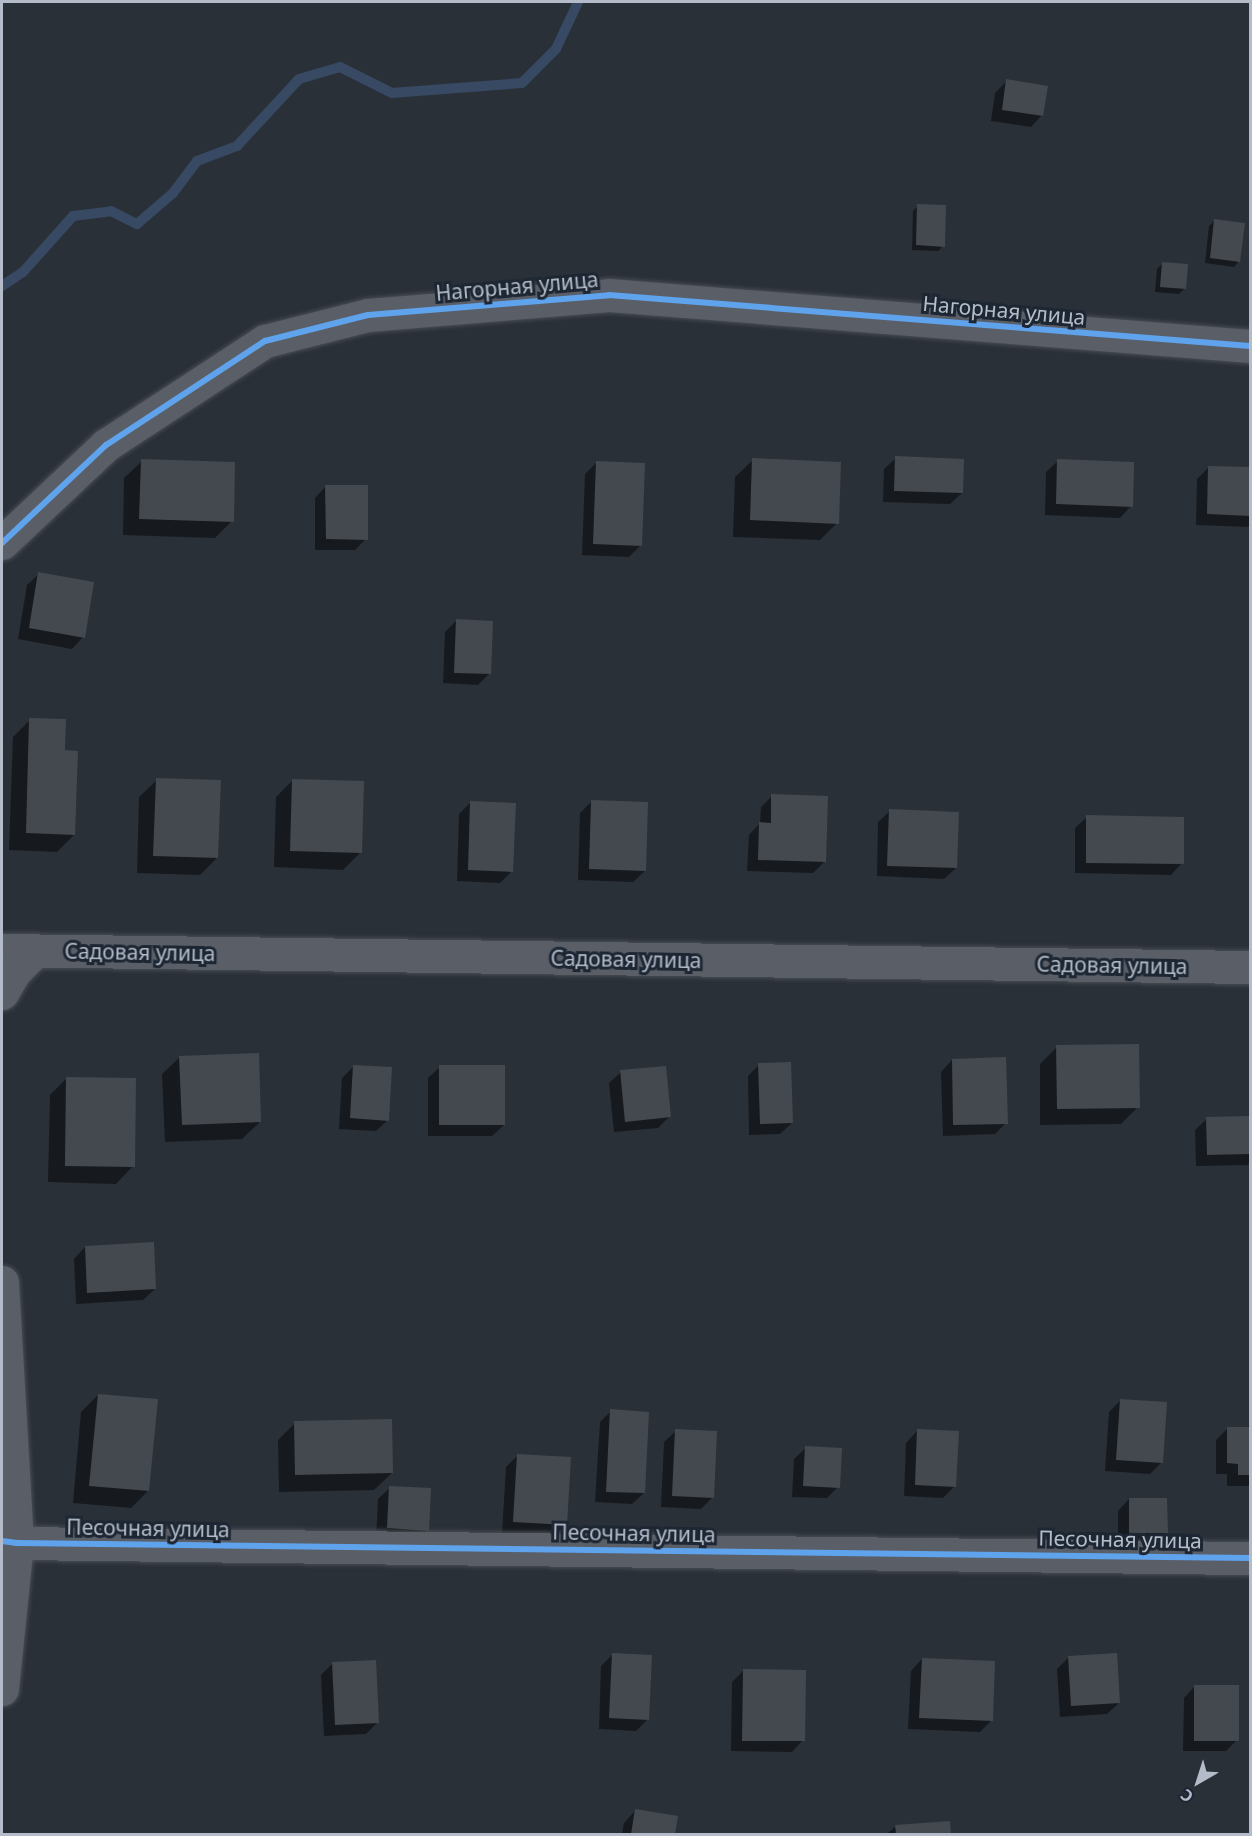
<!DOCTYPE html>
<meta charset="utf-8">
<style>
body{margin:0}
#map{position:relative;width:1252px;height:1836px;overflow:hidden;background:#2a3038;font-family:"Noto Sans",sans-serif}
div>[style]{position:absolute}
.shadow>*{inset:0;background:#0007}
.stream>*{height:10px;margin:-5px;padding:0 5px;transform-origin:5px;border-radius:5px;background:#384963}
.building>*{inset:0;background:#444950}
.roads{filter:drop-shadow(0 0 2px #484c53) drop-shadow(0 0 2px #484c53)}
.street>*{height:33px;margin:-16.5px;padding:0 16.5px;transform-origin:16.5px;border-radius:16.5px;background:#5a5e66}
.cycleway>*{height:6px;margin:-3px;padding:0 3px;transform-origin:3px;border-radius:3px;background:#60a3ed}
span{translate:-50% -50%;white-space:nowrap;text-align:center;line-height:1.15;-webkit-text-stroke:6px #1d2633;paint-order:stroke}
.street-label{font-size:21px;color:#b4bcc9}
.frame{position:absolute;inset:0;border:3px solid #b4bcc9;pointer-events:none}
.north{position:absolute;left:1168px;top:1752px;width:60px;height:60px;-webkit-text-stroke:4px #1d2633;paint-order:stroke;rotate:219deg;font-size:16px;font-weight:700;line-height:24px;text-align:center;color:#b4bcc9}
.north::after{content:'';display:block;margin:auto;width:21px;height:27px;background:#b4bcc9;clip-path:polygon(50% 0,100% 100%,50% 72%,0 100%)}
</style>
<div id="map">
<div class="shadow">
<i style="clip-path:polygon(1007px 81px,1042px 115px,1031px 127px,991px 121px,995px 93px)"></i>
<i style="clip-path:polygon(918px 206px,943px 246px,938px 251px,912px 250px,913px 211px)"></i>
<i style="clip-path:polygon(1214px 221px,1239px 261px,1234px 267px,1205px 263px,1209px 226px)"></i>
<i style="clip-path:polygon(1162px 264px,1185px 288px,1179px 294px,1155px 292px,1157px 269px)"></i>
<i style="clip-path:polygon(896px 458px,962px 493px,950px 504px,883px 502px,884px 469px)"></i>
<i style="clip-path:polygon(753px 460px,837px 523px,820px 540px,733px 537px,735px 477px)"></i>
<i style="clip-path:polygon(142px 461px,232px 521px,215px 538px,123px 535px,124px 478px)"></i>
<i style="clip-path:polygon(1058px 461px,1131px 506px,1120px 518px,1045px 515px,1046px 472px)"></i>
<i style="clip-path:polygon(596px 463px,641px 545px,629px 557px,582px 555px,585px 474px)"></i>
<i style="clip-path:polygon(1209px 467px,1250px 469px,1250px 527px,1196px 525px,1197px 479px)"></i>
<i style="clip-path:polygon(326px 486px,366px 539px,355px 550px,315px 550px,315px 498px)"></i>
<i style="clip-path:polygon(39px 574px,83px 637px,72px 649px,18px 639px,27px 585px)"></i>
<i style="clip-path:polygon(456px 621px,490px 673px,478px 685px,443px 683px,445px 632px)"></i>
<i style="clip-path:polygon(30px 720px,63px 752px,74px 835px,57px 852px,9px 850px,13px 737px)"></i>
<i style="clip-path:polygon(157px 780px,217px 858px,200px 875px,137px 873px,139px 797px)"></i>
<i style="clip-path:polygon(293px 780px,360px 853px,343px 870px,274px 867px,276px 797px)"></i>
<i style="clip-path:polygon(772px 796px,824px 862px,813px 873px,747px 871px,749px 835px,760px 823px,761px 807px)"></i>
<i style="clip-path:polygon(592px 801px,645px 871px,633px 882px,578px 880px,580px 813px)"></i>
<i style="clip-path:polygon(470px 803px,512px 871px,500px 883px,457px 881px,459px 814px)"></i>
<i style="clip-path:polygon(890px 811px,956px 868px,944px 879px,877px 876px,878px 822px)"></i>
<i style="clip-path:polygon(1087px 817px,1182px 863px,1171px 875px,1075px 873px,1075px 828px)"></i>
<i style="clip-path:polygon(1057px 1047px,1138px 1107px,1121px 1124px,1040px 1125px,1040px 1064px)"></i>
<i style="clip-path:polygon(180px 1057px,260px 1122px,242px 1139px,165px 1142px,162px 1074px)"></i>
<i style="clip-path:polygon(952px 1060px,1006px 1123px,995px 1134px,943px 1136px,941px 1072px)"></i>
<i style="clip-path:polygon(759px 1065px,792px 1123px,780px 1134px,749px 1135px,748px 1076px)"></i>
<i style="clip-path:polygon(353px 1067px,388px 1120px,376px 1131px,339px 1129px,342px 1078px)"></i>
<i style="clip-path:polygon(440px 1067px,504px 1125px,492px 1136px,428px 1136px,428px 1078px)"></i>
<i style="clip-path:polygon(621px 1072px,670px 1116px,658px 1128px,614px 1132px,609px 1083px)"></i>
<i style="clip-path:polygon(67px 1078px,133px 1166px,116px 1184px,48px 1182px,50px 1095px)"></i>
<i style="clip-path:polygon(1250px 1118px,1250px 1162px,1248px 1165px,1196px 1166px,1195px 1130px,1207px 1119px)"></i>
<i style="clip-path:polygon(85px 1247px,155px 1289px,143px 1300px,76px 1304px,74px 1259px)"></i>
<i style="clip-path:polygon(98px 1395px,148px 1491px,131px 1508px,73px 1503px,81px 1412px)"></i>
<i style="clip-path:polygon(1120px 1401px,1162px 1462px,1150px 1474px,1105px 1471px,1109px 1412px)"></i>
<i style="clip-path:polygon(611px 1411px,644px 1493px,632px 1504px,595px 1502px,600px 1422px)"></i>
<i style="clip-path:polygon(295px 1423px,392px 1473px,374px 1490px,279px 1492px,278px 1440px)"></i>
<i style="clip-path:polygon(1250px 1425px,1250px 1486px,1227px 1486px,1227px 1474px,1216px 1474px,1216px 1440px,1228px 1428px,1247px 1428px)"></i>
<i style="clip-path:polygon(676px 1431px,713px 1497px,701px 1509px,661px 1507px,664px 1442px)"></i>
<i style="clip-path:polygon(917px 1431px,955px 1486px,943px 1498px,904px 1496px,906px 1443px)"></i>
<i style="clip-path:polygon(806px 1448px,838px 1487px,827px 1498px,792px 1497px,794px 1459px)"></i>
<i style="clip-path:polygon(518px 1455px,565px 1524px,554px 1536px,502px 1533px,506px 1467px)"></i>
<i style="clip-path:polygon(390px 1488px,427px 1530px,416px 1541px,376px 1539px,378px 1499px)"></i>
<i style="clip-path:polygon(1129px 1499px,1166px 1532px,1155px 1544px,1118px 1544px,1118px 1511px)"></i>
<i style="clip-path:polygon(613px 1654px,648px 1719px,636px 1731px,599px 1729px,601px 1666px)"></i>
<i style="clip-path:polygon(1069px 1657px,1119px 1703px,1107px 1714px,1060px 1717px,1057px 1669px)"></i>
<i style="clip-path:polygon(922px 1659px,991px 1721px,980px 1732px,908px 1729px,911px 1671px)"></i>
<i style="clip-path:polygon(332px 1664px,378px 1722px,366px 1734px,324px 1736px,321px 1675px)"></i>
<i style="clip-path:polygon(743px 1671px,803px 1740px,792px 1752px,731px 1751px,732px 1682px)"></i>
<i style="clip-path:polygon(1195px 1686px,1237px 1740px,1226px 1751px,1183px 1751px,1184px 1698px)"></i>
<i style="clip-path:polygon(635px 1811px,676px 1817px,674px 1834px,622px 1834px,624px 1823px)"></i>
<i style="clip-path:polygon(948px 1822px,949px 1834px,887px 1834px,896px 1826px)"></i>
</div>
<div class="stream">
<i style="left:2px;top:286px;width:25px;rotate:-34deg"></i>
<i style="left:23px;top:272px;width:75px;rotate:-48.2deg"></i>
<i style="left:73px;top:216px;width:38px;rotate:-7deg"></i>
<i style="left:111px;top:211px;width:29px;rotate:27deg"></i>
<i style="left:137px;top:224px;width:48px;rotate:-40.7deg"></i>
<i style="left:173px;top:193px;width:40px;rotate:-53deg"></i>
<i style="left:197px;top:161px;width:43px;rotate:-20.6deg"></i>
<i style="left:237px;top:146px;width:91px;rotate:-47.2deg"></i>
<i style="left:299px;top:79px;width:43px;rotate:-16.3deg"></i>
<i style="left:340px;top:67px;width:58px;rotate:26.6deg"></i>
<i style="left:392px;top:93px;width:130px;rotate:-4.4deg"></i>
<i style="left:522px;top:83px;width:48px;rotate:-45deg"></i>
<i style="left:556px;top:49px;width:52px;rotate:-64.9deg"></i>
</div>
<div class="building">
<i style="clip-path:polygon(1006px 79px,1048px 86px,1043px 116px,1002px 110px)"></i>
<i style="clip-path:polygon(917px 204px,946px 205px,945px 247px,916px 245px)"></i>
<i style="clip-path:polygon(1214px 219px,1245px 223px,1240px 262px,1210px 258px)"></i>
<i style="clip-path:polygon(1162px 262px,1188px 264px,1186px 289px,1160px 287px)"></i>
<i style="clip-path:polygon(895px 456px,964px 459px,963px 493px,894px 491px)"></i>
<i style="clip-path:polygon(752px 458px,841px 462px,839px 524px,750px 520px)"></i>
<i style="clip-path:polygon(141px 459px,235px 462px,234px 522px,139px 519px)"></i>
<i style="clip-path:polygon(1057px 459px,1134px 462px,1133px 507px,1056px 504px)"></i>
<i style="clip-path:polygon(596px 461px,645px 463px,642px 546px,593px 544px)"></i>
<i style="clip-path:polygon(1208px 466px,1250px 467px,1250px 516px,1207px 514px)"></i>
<i style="clip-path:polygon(325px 485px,368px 485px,368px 540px,326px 539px)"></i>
<i style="clip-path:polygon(38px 572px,94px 582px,85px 638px,29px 628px)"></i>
<i style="clip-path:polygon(456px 619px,493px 621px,491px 674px,454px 673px)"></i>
<i style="clip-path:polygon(29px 718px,66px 719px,65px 750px,78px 751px,75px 835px,26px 833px)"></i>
<i style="clip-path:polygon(156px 778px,221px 780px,218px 858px,153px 856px)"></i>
<i style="clip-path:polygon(292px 779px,364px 781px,362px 853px,290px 851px)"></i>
<i style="clip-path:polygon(771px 794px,828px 796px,826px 862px,758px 860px,759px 822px,771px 823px)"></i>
<i style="clip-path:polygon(591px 800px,648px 802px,646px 871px,589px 869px)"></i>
<i style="clip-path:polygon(470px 801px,516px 803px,513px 872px,468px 870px)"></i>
<i style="clip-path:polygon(889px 809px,959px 812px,957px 868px,887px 866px)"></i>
<i style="clip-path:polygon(1086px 815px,1184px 817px,1184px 864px,1086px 863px)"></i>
<i style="clip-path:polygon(1139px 1044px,1140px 1108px,1057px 1109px,1056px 1045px)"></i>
<i style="clip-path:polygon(259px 1053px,261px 1122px,182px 1125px,179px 1056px)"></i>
<i style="clip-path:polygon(1006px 1057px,1008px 1124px,953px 1125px,952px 1059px)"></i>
<i style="clip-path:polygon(791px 1062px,793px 1123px,760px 1124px,758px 1063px)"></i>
<i style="clip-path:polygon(353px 1065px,392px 1067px,389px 1121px,350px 1118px)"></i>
<i style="clip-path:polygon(439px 1065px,505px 1065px,505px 1125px,439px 1125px)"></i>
<i style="clip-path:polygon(666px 1066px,671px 1117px,625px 1122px,620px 1070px)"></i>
<i style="clip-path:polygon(66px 1077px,136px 1078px,135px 1167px,65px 1166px)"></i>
<i style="clip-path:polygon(1250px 1116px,1250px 1154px,1207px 1155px,1206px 1117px)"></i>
<i style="clip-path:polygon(154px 1242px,156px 1289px,87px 1293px,85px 1246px)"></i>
<i style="clip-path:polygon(98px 1394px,158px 1399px,149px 1491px,89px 1486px)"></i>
<i style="clip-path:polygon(1120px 1399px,1167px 1402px,1163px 1463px,1116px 1460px)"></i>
<i style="clip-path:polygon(610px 1409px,649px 1412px,645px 1493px,606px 1492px)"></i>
<i style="clip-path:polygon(392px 1419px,393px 1473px,295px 1475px,294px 1421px)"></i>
<i style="clip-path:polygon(1227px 1427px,1250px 1427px,1250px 1475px,1238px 1475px,1238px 1464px,1227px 1463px)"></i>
<i style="clip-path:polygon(675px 1429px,717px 1431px,714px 1498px,672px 1496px)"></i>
<i style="clip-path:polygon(917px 1429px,959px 1431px,956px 1487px,915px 1485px)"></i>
<i style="clip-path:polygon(805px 1446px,842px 1448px,840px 1488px,803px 1486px)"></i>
<i style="clip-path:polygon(517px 1454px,571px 1457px,567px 1525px,513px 1522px)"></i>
<i style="clip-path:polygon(389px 1486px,431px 1488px,429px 1531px,387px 1528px)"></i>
<i style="clip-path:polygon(1129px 1498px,1167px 1498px,1168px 1533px,1129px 1533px)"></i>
<i style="clip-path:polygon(612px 1653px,652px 1655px,649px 1720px,609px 1718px)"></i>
<i style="clip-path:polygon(1117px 1653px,1120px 1703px,1071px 1706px,1068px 1656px)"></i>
<i style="clip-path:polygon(922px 1658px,995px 1661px,993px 1721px,919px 1718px)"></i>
<i style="clip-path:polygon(376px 1660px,379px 1723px,335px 1725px,332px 1662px)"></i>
<i style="clip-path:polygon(743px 1669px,806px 1670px,805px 1741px,742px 1741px)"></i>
<i style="clip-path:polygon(1194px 1685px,1239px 1685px,1239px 1741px,1194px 1741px)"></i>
<i style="clip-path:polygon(635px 1809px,678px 1816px,675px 1834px,631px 1834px)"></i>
<i style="clip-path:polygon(950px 1821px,951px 1834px,896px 1834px,895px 1825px)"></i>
</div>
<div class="roads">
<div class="street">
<i style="left:2px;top:543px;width:143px;rotate:-43.3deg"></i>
<i style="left:106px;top:445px;width:190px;rotate:-33.2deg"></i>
<i style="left:265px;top:341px;width:106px;rotate:-14.2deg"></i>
<i style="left:368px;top:315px;width:242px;rotate:-4.7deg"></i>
<i style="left:609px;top:295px;width:643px;rotate:4.55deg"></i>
<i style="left:2px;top:950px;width:1248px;rotate:0.78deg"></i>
<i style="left:2px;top:993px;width:24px;rotate:-60deg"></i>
<i style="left:14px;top:972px;width:30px;rotate:-45deg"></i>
<i style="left:2px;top:1282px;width:261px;rotate:86.7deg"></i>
<i style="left:17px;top:1543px;width:147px;rotate:95.9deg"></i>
<i style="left:2px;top:1541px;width:15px;rotate:8deg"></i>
<i style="left:17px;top:1543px;width:1233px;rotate:0.7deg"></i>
</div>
</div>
<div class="cycleway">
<i style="left:2px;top:543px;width:143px;rotate:-43.3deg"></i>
<i style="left:106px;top:445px;width:190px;rotate:-33.2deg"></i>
<i style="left:265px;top:341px;width:106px;rotate:-14.2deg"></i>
<i style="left:368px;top:315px;width:242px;rotate:-4.7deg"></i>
<i style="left:609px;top:295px;width:643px;rotate:4.55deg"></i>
<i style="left:2px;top:1541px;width:15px;rotate:8deg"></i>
<i style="left:17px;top:1543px;width:1233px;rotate:0.7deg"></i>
</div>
<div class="street-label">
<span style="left:517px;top:286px;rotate:-5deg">Нагорная улица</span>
<span style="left:1004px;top:310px;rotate:5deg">Нагорная улица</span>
<span style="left:140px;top:952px;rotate:1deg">Садовая улица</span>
<span style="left:626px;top:959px;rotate:1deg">Садовая улица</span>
<span style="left:1112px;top:965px;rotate:1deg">Садовая улица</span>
<span style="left:148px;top:1528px;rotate:1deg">Песочная улица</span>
<span style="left:634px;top:1533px;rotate:1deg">Песочная улица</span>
<span style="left:1120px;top:1539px;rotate:1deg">Песочная улица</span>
</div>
<div class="frame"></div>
<div class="north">С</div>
</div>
